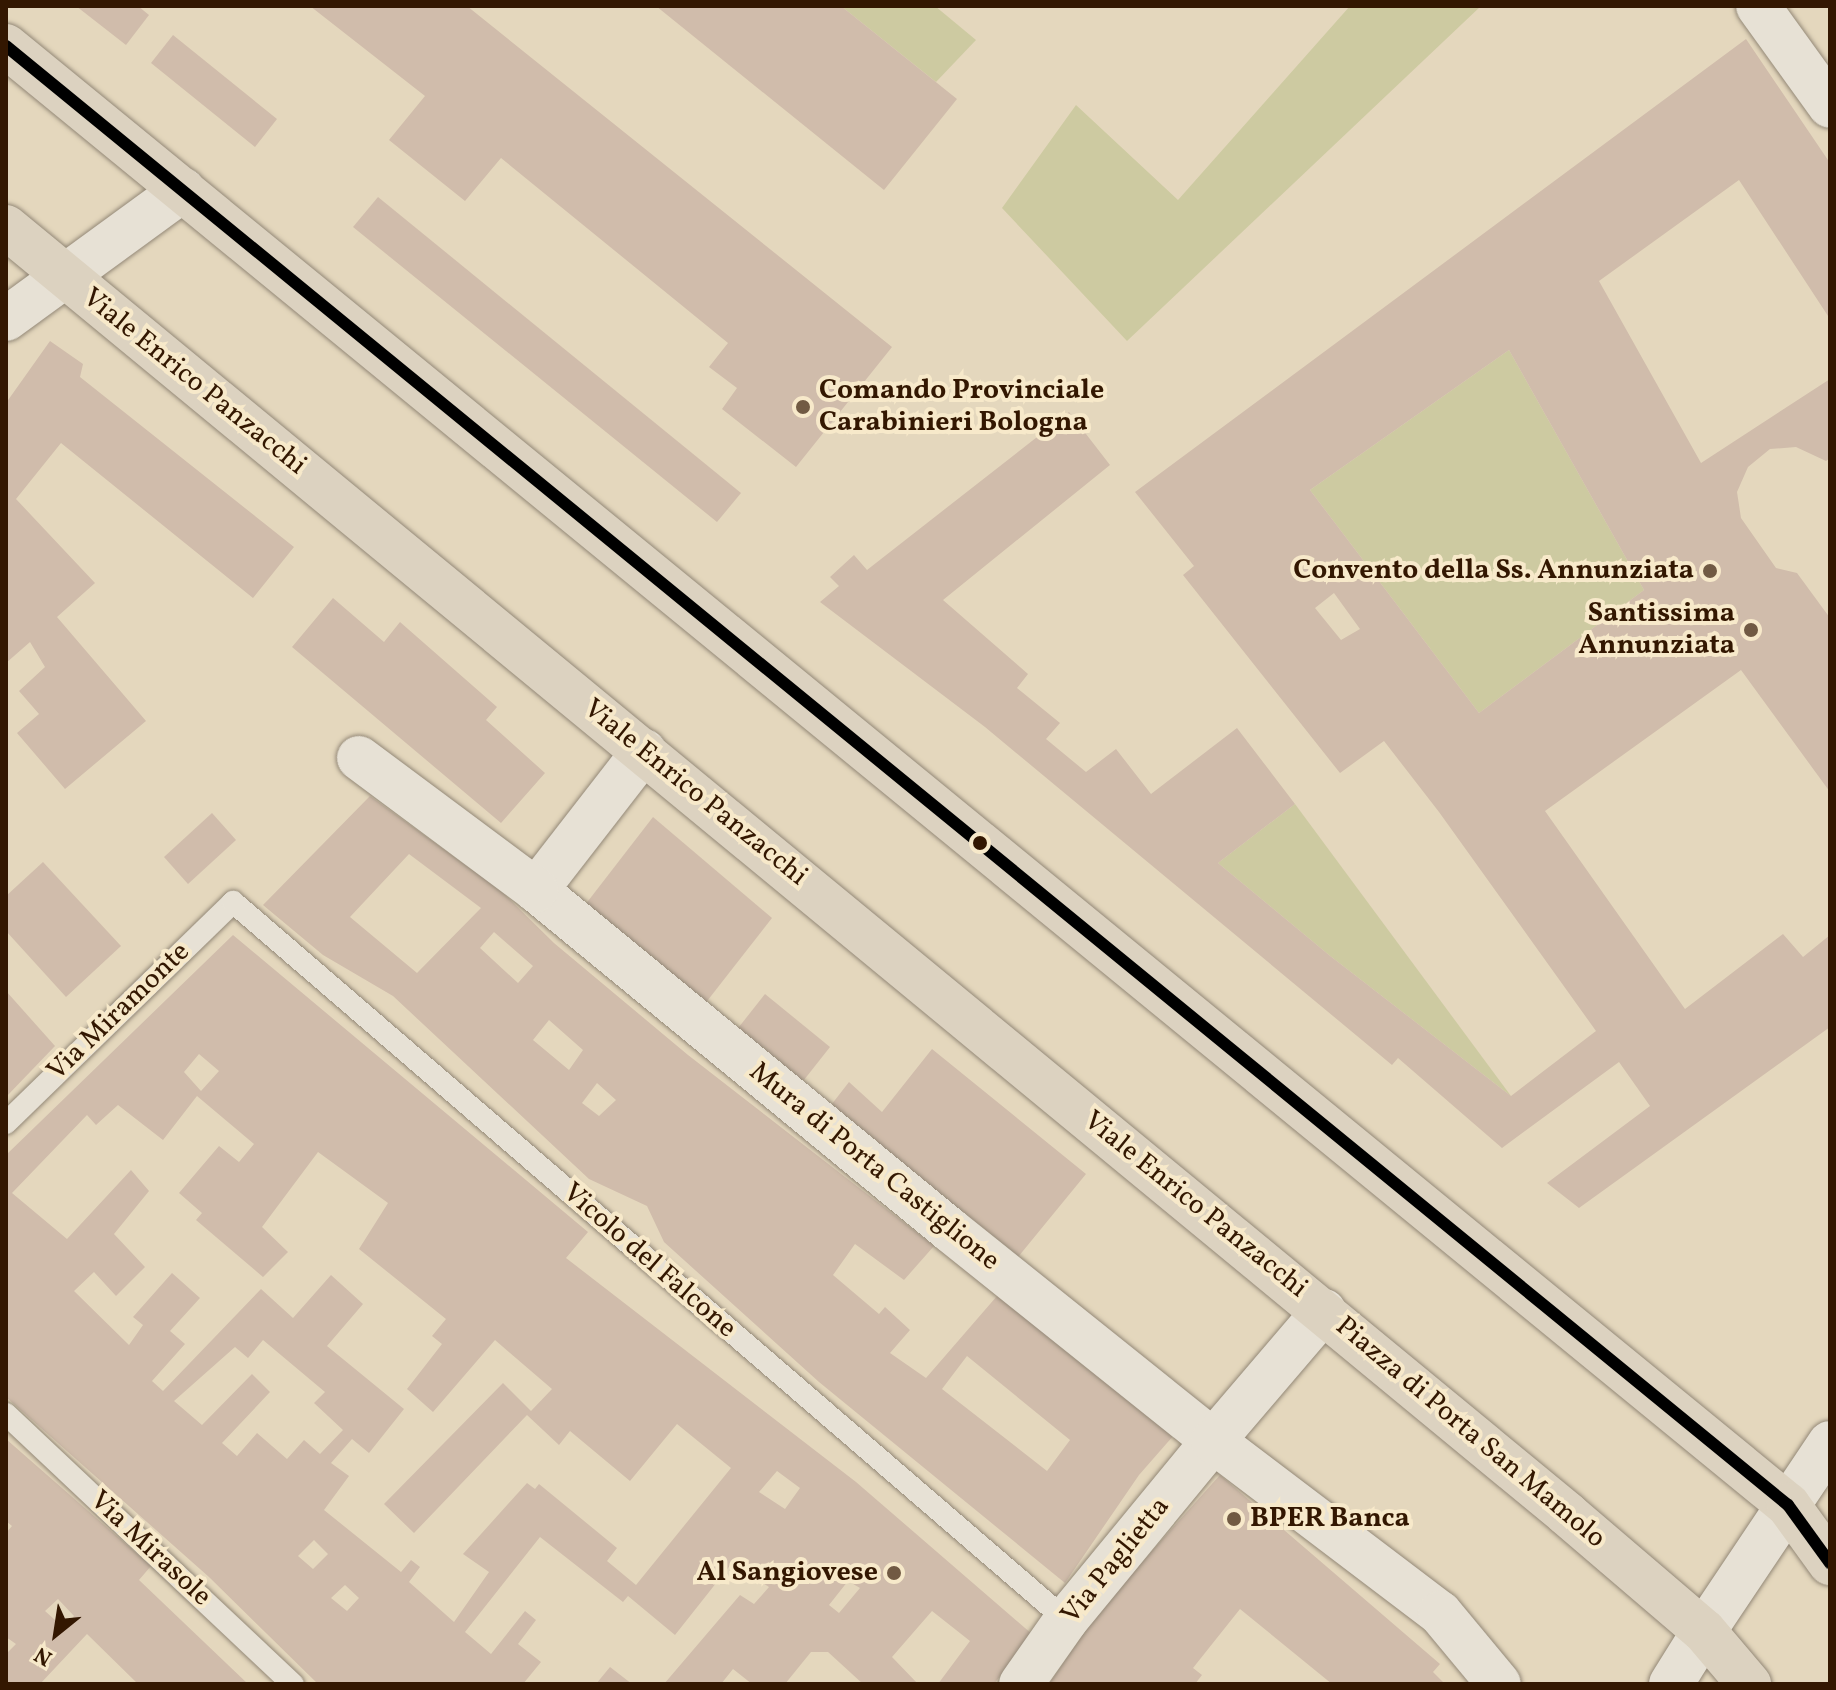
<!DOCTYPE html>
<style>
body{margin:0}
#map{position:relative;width:1836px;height:1690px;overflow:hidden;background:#e4d7bd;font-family:Vollkorn,serif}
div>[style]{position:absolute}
.green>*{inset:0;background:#cdcaa1}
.building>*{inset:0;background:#d0bcab}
.roads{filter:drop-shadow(0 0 2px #938877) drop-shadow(0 0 2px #938877)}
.service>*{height:22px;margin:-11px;padding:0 11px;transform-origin:11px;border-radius:11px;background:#e7e1d5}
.minor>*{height:44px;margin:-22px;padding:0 22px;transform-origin:22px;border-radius:22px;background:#e7e1d5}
.tertiary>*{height:44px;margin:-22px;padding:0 22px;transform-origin:22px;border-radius:22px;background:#e7e1d5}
.secondary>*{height:44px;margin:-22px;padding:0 22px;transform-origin:22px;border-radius:22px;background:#e7e1d5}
.primary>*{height:44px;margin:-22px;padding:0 22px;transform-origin:22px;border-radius:22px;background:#dcd2c0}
.bus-1>*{height:12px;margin:-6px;padding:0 6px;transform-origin:6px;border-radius:6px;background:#000}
.dots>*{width:22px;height:22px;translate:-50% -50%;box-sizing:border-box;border:4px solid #f7e9ca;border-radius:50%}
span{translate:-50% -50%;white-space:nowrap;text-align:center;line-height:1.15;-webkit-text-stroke:8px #f7e9ca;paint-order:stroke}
.street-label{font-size:28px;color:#331701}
.poi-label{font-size:28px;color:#331701;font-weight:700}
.left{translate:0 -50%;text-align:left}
.right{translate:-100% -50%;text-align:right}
.frame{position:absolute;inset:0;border:8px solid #331701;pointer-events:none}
.north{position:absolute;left:16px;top:1594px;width:80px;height:80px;-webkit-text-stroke:6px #f7e9ca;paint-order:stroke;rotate:210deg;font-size:22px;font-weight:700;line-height:32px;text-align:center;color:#331701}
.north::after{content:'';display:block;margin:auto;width:28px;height:36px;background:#331701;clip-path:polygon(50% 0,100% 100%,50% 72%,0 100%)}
</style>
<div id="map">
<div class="green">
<i style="clip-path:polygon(841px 6px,935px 6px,976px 40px,936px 82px)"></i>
<i style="clip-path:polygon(1350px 6px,1481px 6px,1127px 341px,1002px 208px,1076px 105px,1178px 200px)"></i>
<i style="clip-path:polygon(1509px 350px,1644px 590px,1479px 713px,1310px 490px)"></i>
<i style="clip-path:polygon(1295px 804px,1511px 1096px,1329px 955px,1218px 863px)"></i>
</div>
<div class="building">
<i style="clip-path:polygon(76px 6px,138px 6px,149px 15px,126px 45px)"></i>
<i style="clip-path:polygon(310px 6px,467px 6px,892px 347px,796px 467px,722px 409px,737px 388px,709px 367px,728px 343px,501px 158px,465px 201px,389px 140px,425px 96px)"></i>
<i style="clip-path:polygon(656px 6px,841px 6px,957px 99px,884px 190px)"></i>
<i style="clip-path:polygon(173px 35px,277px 119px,255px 147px,151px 63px)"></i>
<i style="clip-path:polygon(evenodd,1746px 39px,1830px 163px,1830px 319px,1739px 180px,1599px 281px,1701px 463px,1830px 379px,1830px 458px,1826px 461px,1796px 447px,1770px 449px,1748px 467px,1737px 492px,1741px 518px,1776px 568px,1797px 573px,1830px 618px,1830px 792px,1741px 670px,1545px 811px,1685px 1009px,1783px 934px,1803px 957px,1830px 935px,1830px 1027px,1579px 1208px,1547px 1183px,1650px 1106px,1619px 1062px,1502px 1148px,1398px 1058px,1392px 1065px,985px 727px,820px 602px,839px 586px,830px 577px,854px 555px,867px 570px,1069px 412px,1110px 465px,943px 600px,1028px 674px,1017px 688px,1060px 723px,1046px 739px,1086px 772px,1116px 749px,1151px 794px,1237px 728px,1295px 804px,1218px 863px,1329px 955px,1511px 1096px,1596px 1031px,1439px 812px,1384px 741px,1340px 773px,1183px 575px,1194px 566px,1135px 492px,1746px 39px,1509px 350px,1644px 590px,1479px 713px,1310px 490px,1509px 350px,1746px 39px,1334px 593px,1360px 629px,1341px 640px,1315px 608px,1334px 593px)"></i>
<i style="clip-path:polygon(378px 197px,741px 493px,717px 522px,353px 227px)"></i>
<i style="clip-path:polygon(50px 341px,83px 364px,80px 377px,294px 547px,253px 598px,61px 443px,16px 499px,95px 583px,57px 617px,146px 721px,65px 789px,17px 733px,39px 714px,19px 691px,45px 667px,30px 642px,6px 663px,6px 403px)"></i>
<i style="clip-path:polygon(333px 598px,384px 642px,400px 622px,497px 707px,486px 720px,545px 773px,501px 823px,292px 647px)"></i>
<i style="clip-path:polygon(evenodd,370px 796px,500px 890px,554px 943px,688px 1055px,934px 1246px,904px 1280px,855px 1244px,833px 1275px,879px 1314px,885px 1307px,910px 1330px,890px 1353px,926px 1378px,997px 1296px,1174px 1435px,1139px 1475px,1065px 1583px,819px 1382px,664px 1242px,647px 1206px,589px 1179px,393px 996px,323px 955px,263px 905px,370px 796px,409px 854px,481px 908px,417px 973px,350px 917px,409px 854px,370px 796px,494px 932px,533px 966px,518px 983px,480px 948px,494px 932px,370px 796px,549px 1020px,583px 1050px,569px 1070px,533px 1040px,549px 1020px,370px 796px,597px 1083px,616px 1100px,599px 1116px,582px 1103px,597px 1083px,370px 796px,967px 1356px,1070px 1440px,1047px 1471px,942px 1389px,967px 1356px)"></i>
<i style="clip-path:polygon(212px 813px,236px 840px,188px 884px,164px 857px)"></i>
<i style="clip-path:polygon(653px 817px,772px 918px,704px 1005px,585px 905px)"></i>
<i style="clip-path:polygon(43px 862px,121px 946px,66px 997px,6px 931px,6px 896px)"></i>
<i style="clip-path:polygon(evenodd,233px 935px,588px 1232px,566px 1258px,856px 1482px,1032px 1634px,994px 1684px,938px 1684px,970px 1641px,932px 1611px,892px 1657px,918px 1684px,863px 1684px,828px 1652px,811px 1652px,785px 1684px,752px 1684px,733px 1669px,721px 1684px,664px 1684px,740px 1595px,754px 1604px,769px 1587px,732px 1563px,675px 1635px,628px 1596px,623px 1602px,540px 1537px,465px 1632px,491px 1654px,525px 1611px,536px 1620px,518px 1644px,541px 1662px,523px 1684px,318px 1684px,209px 1577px,6px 1397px,6px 1155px,233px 935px,199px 1054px,219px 1071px,201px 1091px,184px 1072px,199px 1054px,233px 935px,197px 1096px,254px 1144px,239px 1162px,219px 1146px,179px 1193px,202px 1213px,196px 1220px,263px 1277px,288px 1252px,262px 1227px,318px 1152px,388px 1203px,359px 1249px,446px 1319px,432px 1336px,442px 1344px,407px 1389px,433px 1412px,495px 1340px,552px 1389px,531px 1411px,503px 1383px,384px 1504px,414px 1533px,527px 1415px,559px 1445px,570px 1431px,630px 1481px,677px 1424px,731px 1468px,636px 1585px,607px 1561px,617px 1548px,539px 1484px,535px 1489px,527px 1483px,463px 1554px,489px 1572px,454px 1622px,409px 1582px,420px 1567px,411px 1560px,401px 1572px,324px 1510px,349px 1476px,331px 1463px,352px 1439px,369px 1453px,404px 1409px,327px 1346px,363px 1304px,331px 1275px,293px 1318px,261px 1289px,163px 1391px,152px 1381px,185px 1344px,170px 1331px,200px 1298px,172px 1273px,133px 1317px,143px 1325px,129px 1345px,74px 1291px,94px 1272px,116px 1296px,145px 1267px,114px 1234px,149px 1191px,131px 1170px,67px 1239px,12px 1193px,87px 1115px,96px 1125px,118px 1105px,163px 1140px,197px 1096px,233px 935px,263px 1340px,325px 1392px,314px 1403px,343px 1430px,320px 1454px,304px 1440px,287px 1459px,257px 1433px,237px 1456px,222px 1443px,270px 1392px,252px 1374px,202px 1425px,174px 1401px,235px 1347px,248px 1358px,263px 1340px,233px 935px,777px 1471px,800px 1488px,785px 1509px,759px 1492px,777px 1471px,233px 935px,314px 1540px,328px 1554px,313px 1569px,298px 1556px,314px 1540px,233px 935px,848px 1581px,860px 1588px,839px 1613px,829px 1605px,848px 1581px,233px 935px,345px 1585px,359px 1598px,347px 1611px,331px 1598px,345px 1585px)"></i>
<i style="clip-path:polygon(6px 991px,55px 1046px,6px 1097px)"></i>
<i style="clip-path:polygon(765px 994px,830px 1047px,800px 1085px,735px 1032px)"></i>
<i style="clip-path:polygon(932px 1049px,1086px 1174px,1014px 1262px,828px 1109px,849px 1082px,882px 1112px)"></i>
<i style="clip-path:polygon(evenodd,6px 1439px,151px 1566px,139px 1580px,248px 1684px,138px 1684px,87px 1634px,40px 1684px,6px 1684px,6px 1654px,16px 1644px,6px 1637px,6px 1533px,12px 1526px,6px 1521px,6px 1439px,58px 1599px,74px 1616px,64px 1628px,45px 1611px,58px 1599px)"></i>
<i style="clip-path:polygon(1220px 1475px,1440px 1664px,1433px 1672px,1445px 1684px,1332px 1684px,1240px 1609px,1193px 1668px,1202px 1675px,1195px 1684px,1049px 1684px,1100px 1609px)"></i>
<i style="clip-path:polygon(610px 1667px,632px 1684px,596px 1684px)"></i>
</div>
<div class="roads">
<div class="service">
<i style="left:6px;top:1123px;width:317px;rotate:-44.2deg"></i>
<i style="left:233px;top:902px;width:1100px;rotate:40.76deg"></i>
<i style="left:6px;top:1414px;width:394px;rotate:43.3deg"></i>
</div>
<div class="minor">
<i style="left:1758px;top:6px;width:123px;rotate:54.2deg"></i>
<i style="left:6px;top:319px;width:219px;rotate:-36.1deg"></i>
<i style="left:644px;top:751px;width:176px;rotate:127.8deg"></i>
<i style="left:536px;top:890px;width:536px;rotate:39.39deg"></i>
<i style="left:950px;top:1230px;width:337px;rotate:38.7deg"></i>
<i style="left:1213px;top:1441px;width:232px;rotate:129.4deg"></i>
<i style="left:1066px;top:1620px;width:78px;rotate:125.1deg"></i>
<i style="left:359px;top:758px;width:221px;rotate:36.7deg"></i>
<i style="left:1324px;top:1311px;width:171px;rotate:130.5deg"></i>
<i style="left:1213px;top:1441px;width:285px;rotate:37.2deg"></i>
<i style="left:1440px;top:1613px;width:92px;rotate:50.3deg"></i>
</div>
<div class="tertiary">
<i style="left:1671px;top:1684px;width:62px;rotate:-58.1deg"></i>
</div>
<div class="secondary">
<i style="left:1704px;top:1631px;width:226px;rotate:-56.2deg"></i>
</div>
<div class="primary">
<i style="left:6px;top:46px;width:2303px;rotate:39.31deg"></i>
<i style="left:1788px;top:1505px;width:72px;rotate:54.1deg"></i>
<i style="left:6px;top:227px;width:2023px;rotate:39.5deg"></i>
<i style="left:1567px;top:1514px;width:180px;rotate:40.5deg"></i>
<i style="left:1704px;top:1631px;width:70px;rotate:49.7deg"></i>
</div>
</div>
<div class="bus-1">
<i style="left:6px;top:46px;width:2303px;rotate:39.31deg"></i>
<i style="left:1788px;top:1505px;width:72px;rotate:54.1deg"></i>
</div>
<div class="dots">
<i style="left:803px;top:407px;background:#715a43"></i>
<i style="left:1710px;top:571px;background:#715a43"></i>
<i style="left:1751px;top:630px;background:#715a43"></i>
<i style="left:980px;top:843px;background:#331701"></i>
<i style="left:1234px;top:1519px;background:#715a43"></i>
<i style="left:894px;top:1573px;background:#715a43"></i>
</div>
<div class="street-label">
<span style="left:194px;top:382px;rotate:39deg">Viale Enrico Panzacchi</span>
<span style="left:695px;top:793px;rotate:39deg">Viale Enrico Panzacchi</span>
<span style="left:119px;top:1012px;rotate:-44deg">Via Miramonte</span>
<span style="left:874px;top:1167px;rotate:39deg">Mura di Porta Castiglione</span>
<span style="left:1195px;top:1205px;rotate:39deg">Viale Enrico Panzacchi</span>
<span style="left:649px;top:1261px;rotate:41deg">Vicolo del Falcone</span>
<span style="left:1470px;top:1433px;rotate:40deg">Piazza di Porta San Mamolo</span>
<span style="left:150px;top:1549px;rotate:43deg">Via Mirasole</span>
<span style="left:1116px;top:1561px;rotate:-51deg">Via Paglietta</span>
</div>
<div class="poi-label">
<span class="left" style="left:819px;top:407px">Comando Provinciale<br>Carabinieri Bologna</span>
<span class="right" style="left:1694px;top:571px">Convento della Ss. Annunziata</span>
<span class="right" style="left:1735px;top:630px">Santissima<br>Annunziata</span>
<span class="left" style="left:1250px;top:1519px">BPER Banca</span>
<span class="right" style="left:878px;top:1573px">Al Sangiovese</span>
</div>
<div class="frame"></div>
<div class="north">N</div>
</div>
